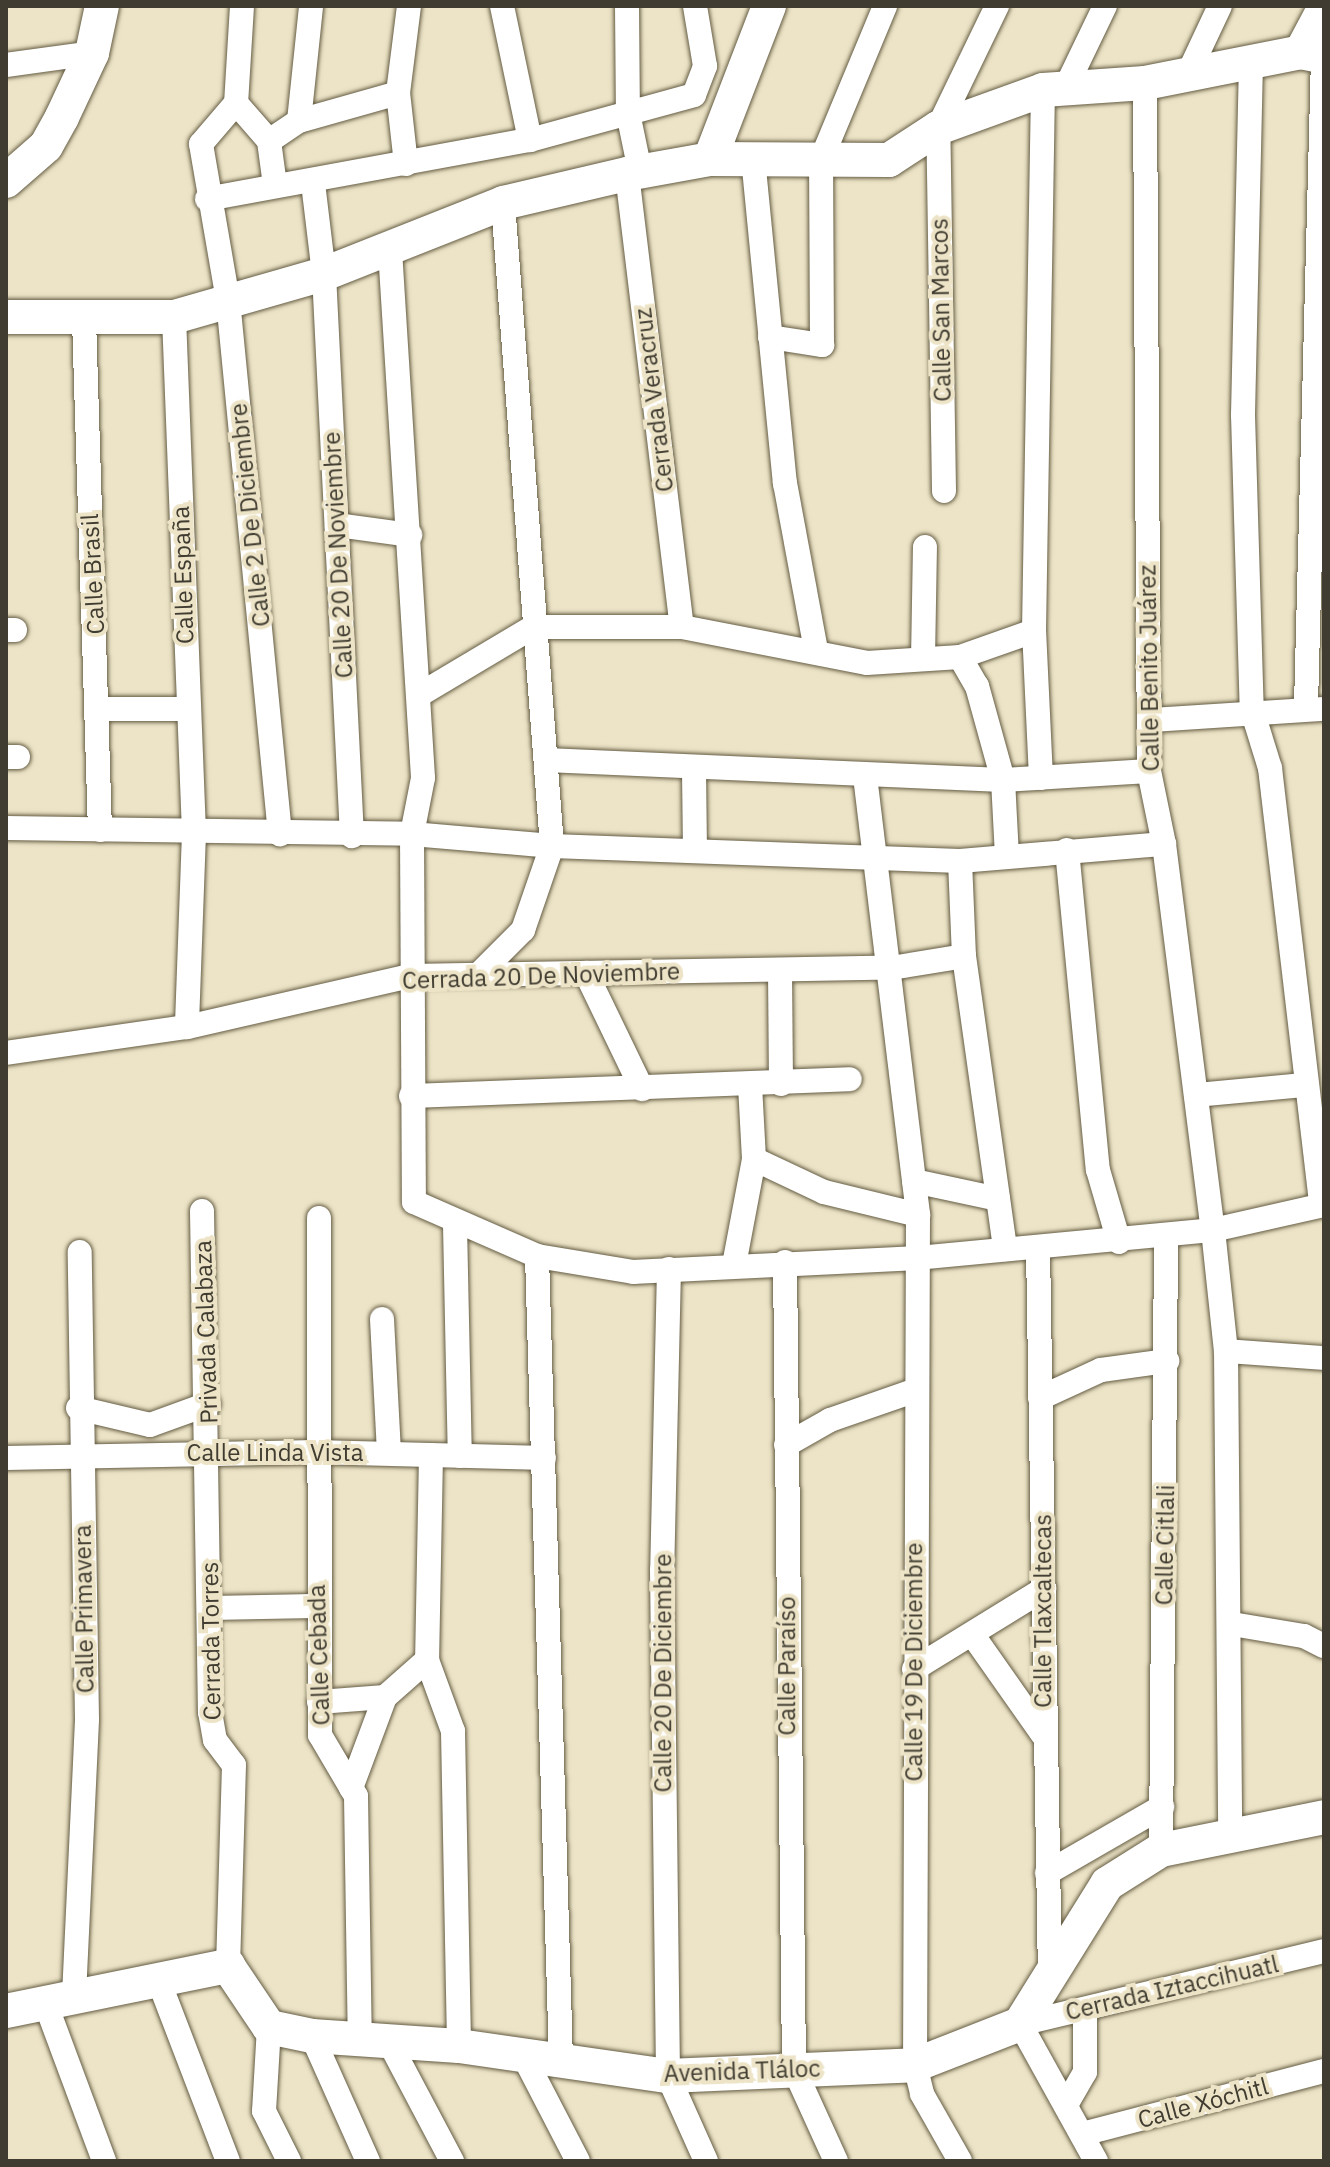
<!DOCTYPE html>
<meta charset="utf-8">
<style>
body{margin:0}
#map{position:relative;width:1330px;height:2167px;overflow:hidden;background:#ede4c7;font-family:"IBM Plex Sans",sans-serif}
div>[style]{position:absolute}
.roads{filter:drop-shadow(0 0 2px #645c43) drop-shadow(0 0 2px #645c43)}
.street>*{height:24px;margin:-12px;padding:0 12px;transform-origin:12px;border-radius:12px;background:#fff}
.secondary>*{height:34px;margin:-17px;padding:0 17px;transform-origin:17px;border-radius:17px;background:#fff}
span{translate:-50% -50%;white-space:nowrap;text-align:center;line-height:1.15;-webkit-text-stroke:8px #ede4c7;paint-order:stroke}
.street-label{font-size:24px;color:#403c31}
.frame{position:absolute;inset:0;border:8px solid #403c31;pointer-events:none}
</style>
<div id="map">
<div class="roads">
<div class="street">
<i style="left:242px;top:6px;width:97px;rotate:93.5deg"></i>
<i style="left:236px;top:103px;width:50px;rotate:49deg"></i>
<i style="left:502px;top:6px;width:137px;rotate:78.2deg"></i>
<i style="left:627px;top:6px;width:107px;rotate:89.5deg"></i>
<i style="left:628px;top:113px;width:59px;rotate:78.3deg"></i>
<i style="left:1251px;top:62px;width:353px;rotate:91.3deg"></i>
<i style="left:1243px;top:415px;width:295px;rotate:88.3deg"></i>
<i style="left:1252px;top:710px;width:61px;rotate:72.8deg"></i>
<i style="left:1270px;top:768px;width:440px;rotate:83.3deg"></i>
<i style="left:6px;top:65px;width:87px;rotate:-7.9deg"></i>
<i style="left:1187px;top:76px;width:77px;rotate:-64.8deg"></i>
<i style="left:1145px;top:83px;width:688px;rotate:89.67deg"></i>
<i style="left:1149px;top:771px;width:75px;rotate:78.4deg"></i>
<i style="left:1164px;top:844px;width:389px;rotate:82.8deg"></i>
<i style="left:1213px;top:1230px;width:114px;rotate:-12.7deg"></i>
<i style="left:1065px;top:89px;width:92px;rotate:-64.3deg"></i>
<i style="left:236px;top:103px;width:54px;rotate:130.5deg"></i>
<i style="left:201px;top:144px;width:158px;rotate:80.2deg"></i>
<i style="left:228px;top:300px;width:537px;rotate:84.44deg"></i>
<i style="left:299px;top:121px;width:103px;rotate:-15.8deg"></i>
<i style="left:753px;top:158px;width:327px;rotate:84.4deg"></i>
<i style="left:785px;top:483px;width:171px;rotate:79.5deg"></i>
<i style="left:406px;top:164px;width:71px;rotate:-96.4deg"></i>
<i style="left:398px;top:93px;width:88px;rotate:-82.8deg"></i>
<i style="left:627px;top:174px;width:456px;rotate:83.1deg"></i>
<i style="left:313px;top:183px;width:92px;rotate:83.1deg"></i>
<i style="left:324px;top:274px;width:563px;rotate:87.15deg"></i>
<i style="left:275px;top:185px;width:44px;rotate:-97.8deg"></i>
<i style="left:269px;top:141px;width:36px;rotate:-34deg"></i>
<i style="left:299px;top:121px;width:116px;rotate:-84deg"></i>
<i style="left:207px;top:199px;width:328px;rotate:-10.4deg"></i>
<i style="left:530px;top:140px;width:170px;rotate:-15.3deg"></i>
<i style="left:694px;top:95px;width:31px;rotate:-69deg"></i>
<i style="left:705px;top:66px;width:61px;rotate:-99.5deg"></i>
<i style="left:390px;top:250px;width:529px;rotate:86.42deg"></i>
<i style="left:423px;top:778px;width:57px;rotate:101.1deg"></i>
<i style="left:412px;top:834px;width:368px;rotate:89.7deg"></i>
<i style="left:414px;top:1202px;width:134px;rotate:23.7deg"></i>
<i style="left:537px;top:1256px;width:98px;rotate:9.4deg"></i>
<i style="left:634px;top:1272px;width:283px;rotate:-2.8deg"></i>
<i style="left:917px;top:1258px;width:297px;rotate:-5.4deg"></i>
<i style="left:1213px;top:1230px;width:122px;rotate:83.9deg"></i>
<i style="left:1226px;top:1351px;width:488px;rotate:89.5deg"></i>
<i style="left:174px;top:317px;width:516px;rotate:87.78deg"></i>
<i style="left:194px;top:833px;width:194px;rotate:92.1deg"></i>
<i style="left:84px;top:319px;width:511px;rotate:88.21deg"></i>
<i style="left:770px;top:337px;width:53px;rotate:8.7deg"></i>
<i style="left:822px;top:345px;width:185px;rotate:-90.3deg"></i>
<i style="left:821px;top:160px;width:167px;rotate:-67.4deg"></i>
<i style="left:944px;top:491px;width:363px;rotate:-90.9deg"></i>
<i style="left:938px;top:128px;width:136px;rotate:-64.2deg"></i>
<i style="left:337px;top:525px;width:74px;rotate:7.8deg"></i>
<i style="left:6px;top:630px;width:9px"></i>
<i style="left:960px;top:657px;width:34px;rotate:60deg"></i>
<i style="left:977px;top:686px;width:98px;rotate:74.5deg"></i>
<i style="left:1003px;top:780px;width:76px;rotate:87deg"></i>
<i style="left:923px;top:659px;width:112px;rotate:-89deg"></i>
<i style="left:419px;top:695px;width:133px;rotate:-30.8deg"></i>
<i style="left:533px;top:627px;width:149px"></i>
<i style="left:682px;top:627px;width:188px;rotate:11deg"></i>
<i style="left:867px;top:663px;width:93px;rotate:-3.7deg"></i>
<i style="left:960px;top:657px;width:78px;rotate:-19.4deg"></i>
<i style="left:1306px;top:706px;width:649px;rotate:-88.5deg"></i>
<i style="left:100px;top:709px;width:88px"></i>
<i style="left:1152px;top:720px;width:172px;rotate:-3.7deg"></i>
<i style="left:6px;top:757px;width:12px"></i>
<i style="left:546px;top:760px;width:457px;rotate:2.5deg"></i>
<i style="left:1003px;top:780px;width:146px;rotate:-3.5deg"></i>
<i style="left:694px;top:770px;width:80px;rotate:89.3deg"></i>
<i style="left:865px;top:776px;width:442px;rotate:83.1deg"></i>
<i style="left:918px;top:1215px;width:850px;rotate:90.2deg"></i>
<i style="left:915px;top:2065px;width:30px;rotate:76deg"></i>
<i style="left:922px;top:2094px;width:77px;rotate:60.4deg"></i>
<i style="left:1041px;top:778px;width:147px;rotate:-92.7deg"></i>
<i style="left:1034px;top:631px;width:541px;rotate:-89.05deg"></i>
<i style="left:6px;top:828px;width:406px;rotate:0.8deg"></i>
<i style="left:412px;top:834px;width:141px;rotate:4.9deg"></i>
<i style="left:552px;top:846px;width:408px;rotate:2.1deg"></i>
<i style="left:960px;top:861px;width:205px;rotate:-4.8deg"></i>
<i style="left:1067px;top:850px;width:321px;rotate:84.5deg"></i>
<i style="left:1098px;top:1170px;width:75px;rotate:73.7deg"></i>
<i style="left:960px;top:861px;width:95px;rotate:87.6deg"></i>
<i style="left:964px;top:956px;width:296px;rotate:82deg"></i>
<i style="left:780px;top:970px;width:114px;rotate:89.5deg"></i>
<i style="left:586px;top:973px;width:129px;rotate:64.2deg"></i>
<i style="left:478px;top:975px;width:64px;rotate:-45deg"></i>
<i style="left:523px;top:930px;width:89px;rotate:-71deg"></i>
<i style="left:552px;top:846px;width:645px;rotate:-94.36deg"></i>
<i style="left:6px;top:1053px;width:183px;rotate:-8.2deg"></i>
<i style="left:187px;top:1027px;width:229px;rotate:-12.9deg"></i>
<i style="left:410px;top:976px;width:481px;rotate:-1deg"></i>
<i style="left:891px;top:968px;width:74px;rotate:-9.3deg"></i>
<i style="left:1196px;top:1095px;width:107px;rotate:-5.3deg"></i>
<i style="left:411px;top:1096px;width:439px;rotate:-2.2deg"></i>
<i style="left:754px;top:1159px;width:77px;rotate:25.2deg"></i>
<i style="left:824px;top:1192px;width:97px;rotate:13.7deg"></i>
<i style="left:914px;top:1181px;width:86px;rotate:12.1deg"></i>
<i style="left:202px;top:1211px;width:501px;rotate:89.09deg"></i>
<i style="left:210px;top:1712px;width:28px;rotate:80deg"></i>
<i style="left:215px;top:1740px;width:31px;rotate:53deg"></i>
<i style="left:234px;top:1765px;width:201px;rotate:91.7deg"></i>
<i style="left:319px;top:1218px;width:517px;rotate:89.89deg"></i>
<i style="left:320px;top:1735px;width:71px;rotate:59.5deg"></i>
<i style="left:356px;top:1796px;width:244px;rotate:89.1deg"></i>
<i style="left:455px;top:1225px;width:231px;rotate:88.8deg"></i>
<i style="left:1038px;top:1247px;width:729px;rotate:89.06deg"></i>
<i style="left:537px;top:1256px;width:805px;rotate:88.29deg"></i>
<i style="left:785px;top:1262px;width:807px;rotate:89.36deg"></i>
<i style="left:794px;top:2069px;width:101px;rotate:65.5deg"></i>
<i style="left:734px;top:1265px;width:108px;rotate:-79.3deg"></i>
<i style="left:754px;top:1159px;width:73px;rotate:-93.1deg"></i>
<i style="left:669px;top:1269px;width:301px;rotate:91.3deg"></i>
<i style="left:662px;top:1570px;width:506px;rotate:89.32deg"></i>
<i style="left:668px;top:2076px;width:93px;rotate:65.9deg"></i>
<i style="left:382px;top:1319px;width:134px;rotate:87deg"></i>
<i style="left:1226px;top:1351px;width:98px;rotate:4.1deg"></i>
<i style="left:1040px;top:1398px;width:67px;rotate:-24.7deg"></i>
<i style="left:1101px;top:1370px;width:67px;rotate:-7.8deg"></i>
<i style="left:78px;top:1408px;width:74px;rotate:13.3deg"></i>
<i style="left:150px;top:1425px;width:62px;rotate:-19.9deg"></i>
<i style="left:786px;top:1445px;width:51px;rotate:-29.6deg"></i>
<i style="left:830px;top:1420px;width:91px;rotate:-19.2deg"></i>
<i style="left:431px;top:1455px;width:205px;rotate:91.1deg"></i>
<i style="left:427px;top:1660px;width:76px;rotate:69.9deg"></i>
<i style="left:453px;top:1731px;width:315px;rotate:88.9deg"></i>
<i style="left:6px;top:1458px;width:311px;rotate:-1.1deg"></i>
<i style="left:317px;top:1452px;width:227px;rotate:1.5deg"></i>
<i style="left:210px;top:1608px;width:105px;rotate:-1.1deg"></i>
<i style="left:1232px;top:1624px;width:73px;rotate:9.5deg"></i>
<i style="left:1304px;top:1636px;width:22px;rotate:27deg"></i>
<i style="left:972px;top:1634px;width:123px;rotate:54.9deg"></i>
<i style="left:914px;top:1669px;width:153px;rotate:-31.6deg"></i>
<i style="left:319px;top:1702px;width:66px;rotate:-4.3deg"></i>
<i style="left:351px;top:1788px;width:97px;rotate:-69.5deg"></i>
<i style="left:385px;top:1697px;width:56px;rotate:-41.4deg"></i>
<i style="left:1161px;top:1850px;width:611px;rotate:-89.53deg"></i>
<i style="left:1047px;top:1873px;width:133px;rotate:-29.9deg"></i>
<i style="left:158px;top:1979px;width:195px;rotate:69deg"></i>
<i style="left:74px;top:1996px;width:277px;rotate:-87.3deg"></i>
<i style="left:87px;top:1719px;width:467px;rotate:-90.9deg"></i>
<i style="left:45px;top:2002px;width:170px;rotate:69.6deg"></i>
<i style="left:269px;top:2027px;width:84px;rotate:93.4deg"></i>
<i style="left:264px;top:2111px;width:56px;rotate:63.4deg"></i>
<i style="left:312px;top:2036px;width:137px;rotate:65.9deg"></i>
<i style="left:389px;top:2042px;width:135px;rotate:62.1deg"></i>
<i style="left:524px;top:2057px;width:117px;rotate:62.6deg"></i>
<i style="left:1066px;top:2105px;width:38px;rotate:-60deg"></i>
<i style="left:1085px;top:2072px;width:63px;rotate:-90deg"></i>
<i style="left:1082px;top:2134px;width:250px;rotate:-14.6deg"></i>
<i style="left:1096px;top:2161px;width:157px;rotate:-119deg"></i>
<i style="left:1020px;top:2024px;width:313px;rotate:-13.5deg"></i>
</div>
<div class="secondary">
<i style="left:1301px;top:52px;width:49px;rotate:-61.9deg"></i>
<i style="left:710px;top:159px;width:164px;rotate:-68.9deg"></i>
<i style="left:6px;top:181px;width:53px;rotate:-41.2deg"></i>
<i style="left:46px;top:146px;width:33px;rotate:-61deg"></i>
<i style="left:62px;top:117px;width:71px;rotate:-64.9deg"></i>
<i style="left:92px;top:53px;width:48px;rotate:-78deg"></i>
<i style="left:6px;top:317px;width:168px"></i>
<i style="left:174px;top:317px;width:156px;rotate:-16deg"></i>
<i style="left:324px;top:274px;width:193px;rotate:-21.6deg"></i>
<i style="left:503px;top:203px;width:127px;rotate:-13.2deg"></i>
<i style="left:627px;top:174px;width:84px;rotate:-10.2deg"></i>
<i style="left:710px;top:159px;width:179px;rotate:0.3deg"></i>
<i style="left:889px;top:160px;width:59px;rotate:-33.1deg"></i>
<i style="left:938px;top:128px;width:112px;rotate:-19.9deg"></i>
<i style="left:1043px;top:90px;width:102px;rotate:-3.9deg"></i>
<i style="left:1145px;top:83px;width:159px;rotate:-11.2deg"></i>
<i style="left:1301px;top:52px;width:24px;rotate:12deg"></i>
<i style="left:6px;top:2011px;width:227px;rotate:-11.5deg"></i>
<i style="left:228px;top:1966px;width:73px;rotate:56.1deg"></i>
<i style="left:269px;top:2027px;width:44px;rotate:11.8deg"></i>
<i style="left:312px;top:2036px;width:147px;rotate:3.9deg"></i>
<i style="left:459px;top:2046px;width:211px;rotate:8.2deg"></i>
<i style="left:668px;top:2076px;width:247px;rotate:-2.5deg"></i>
<i style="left:915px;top:2065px;width:113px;rotate:-21.3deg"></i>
<i style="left:1020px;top:2024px;width:165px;rotate:-58.1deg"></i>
<i style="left:1107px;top:1884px;width:64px;rotate:-32.2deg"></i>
<i style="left:1161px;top:1850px;width:166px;rotate:-11.4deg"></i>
</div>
</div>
<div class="street-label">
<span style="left:941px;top:310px;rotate:-91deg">Calle San Marcos</span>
<span style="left:654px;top:400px;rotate:-97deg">Cerrada Veracruz</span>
<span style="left:250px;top:515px;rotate:-96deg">Calle 2 De Diciembre</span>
<span style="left:338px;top:555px;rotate:-93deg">Calle 20 De Noviembre</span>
<span style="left:93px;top:574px;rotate:-93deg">Calle Brasil</span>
<span style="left:183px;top:575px;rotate:-92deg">Calle España</span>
<span style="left:1149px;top:668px;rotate:-91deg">Calle Benito Juárez</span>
<span style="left:541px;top:976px;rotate:-2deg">Cerrada 20 De Noviembre</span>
<span style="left:206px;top:1332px;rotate:-92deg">Privada Calabaza</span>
<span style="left:275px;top:1453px">Calle Linda Vista</span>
<span style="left:1165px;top:1545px;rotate:-89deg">Calle Citlali</span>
<span style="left:84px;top:1609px;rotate:-91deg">Calle Primavera</span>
<span style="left:1043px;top:1611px;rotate:-90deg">Calle Tlaxcaltecas</span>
<span style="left:211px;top:1641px;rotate:-91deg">Cerrada Torres</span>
<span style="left:319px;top:1655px;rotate:-92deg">Calle Cebada</span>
<span style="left:914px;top:1662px;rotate:-90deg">Calle 19 De Diciembre</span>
<span style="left:787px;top:1666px;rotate:-90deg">Calle Paraíso</span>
<span style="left:663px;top:1673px;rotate:-90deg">Calle 20 De Diciembre</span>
<span style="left:1172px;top:1988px;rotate:-13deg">Cerrada Iztaccihuatl</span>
<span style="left:742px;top:2071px;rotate:-2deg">Avenida Tláloc</span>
<span style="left:1203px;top:2103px;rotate:-15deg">Calle Xóchitl</span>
</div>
<div class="frame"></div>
</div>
